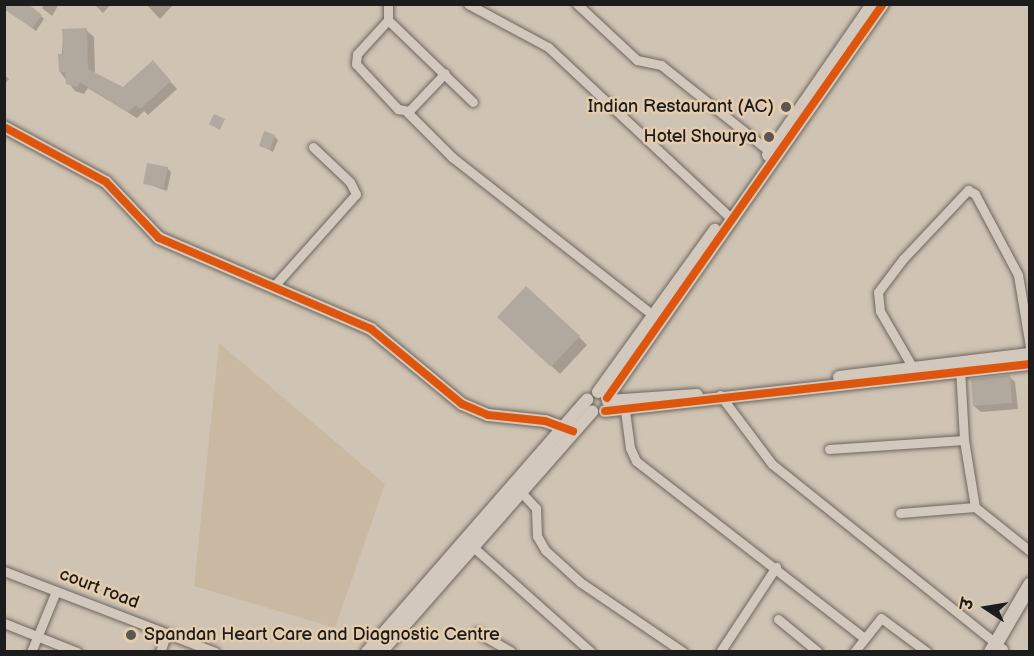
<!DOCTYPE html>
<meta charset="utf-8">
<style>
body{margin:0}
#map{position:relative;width:1034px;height:656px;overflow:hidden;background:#cfc3b3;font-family:"Balsamiq Sans","Playpen Sans Deva",sans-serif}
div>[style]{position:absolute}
.built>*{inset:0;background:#c9b9a2}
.shadow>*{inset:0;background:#0003}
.building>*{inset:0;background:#b1a99e}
.roads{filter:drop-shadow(0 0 2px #6d6760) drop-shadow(0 0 2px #6d6760)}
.minor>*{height:9px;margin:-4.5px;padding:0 4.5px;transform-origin:4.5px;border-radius:4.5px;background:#d2c8bc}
.tertiary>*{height:12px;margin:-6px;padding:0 6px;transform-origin:6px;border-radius:6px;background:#d2c8bc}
.secondary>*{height:14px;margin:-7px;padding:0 7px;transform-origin:7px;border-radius:7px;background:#d2c8bc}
.cycleway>*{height:8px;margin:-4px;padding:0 4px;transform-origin:4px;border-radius:4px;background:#de560d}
.dots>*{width:16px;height:16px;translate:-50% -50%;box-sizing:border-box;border:3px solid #e4ccac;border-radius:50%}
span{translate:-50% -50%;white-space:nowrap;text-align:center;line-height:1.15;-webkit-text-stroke:5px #e4ccac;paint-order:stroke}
.poi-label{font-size:18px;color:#1c1c1c}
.right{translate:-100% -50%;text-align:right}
.left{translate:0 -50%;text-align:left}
.street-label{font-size:18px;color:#1c1c1c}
.frame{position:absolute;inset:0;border:6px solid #1c1c1c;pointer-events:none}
.north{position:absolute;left:956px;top:578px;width:60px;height:60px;-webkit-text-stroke:4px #e4ccac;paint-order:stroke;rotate:282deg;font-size:16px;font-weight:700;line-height:24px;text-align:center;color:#1c1c1c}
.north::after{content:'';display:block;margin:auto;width:21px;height:27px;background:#1c1c1c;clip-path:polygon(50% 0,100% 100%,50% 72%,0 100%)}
</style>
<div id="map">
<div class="built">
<i style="clip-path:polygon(219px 343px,385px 484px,335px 628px,194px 586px)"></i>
</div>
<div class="shadow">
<i style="clip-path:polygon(44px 4px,59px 4px,52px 16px,42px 8px)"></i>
<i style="clip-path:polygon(94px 4px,111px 4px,103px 13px)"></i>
<i style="clip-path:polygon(146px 4px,170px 4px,172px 6px,160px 19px)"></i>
<i style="clip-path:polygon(11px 13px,41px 16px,44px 19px,36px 31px)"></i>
<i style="clip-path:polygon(86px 30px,94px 37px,95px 74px,123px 89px,160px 70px,177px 89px,148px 115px,144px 111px,137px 118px,88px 88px,84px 94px,75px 91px,60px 72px,64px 31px)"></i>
<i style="clip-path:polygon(4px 75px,9px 79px,4px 85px)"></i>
<i style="clip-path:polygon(274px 136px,278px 140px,273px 152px,261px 145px)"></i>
<i style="clip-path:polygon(167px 168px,171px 172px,167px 191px,145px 183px)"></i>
<i style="clip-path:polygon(508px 325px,579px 337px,587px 345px,560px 374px)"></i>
<i style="clip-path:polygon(1009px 376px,1015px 382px,1018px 409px,981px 412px,974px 406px)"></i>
</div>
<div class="building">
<i style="clip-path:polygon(4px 4px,28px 4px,42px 15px,32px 28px,4px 9px)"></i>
<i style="clip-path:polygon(87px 28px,88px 69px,123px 87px,153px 60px,171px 81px,140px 109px,136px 105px,128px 112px,80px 82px,77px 87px,66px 84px,65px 72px,59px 72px,58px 54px,63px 54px,62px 29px)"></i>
<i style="clip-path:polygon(214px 114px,225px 119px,220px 130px,209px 124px)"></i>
<i style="clip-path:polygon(264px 131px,275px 135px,270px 150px,259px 146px)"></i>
<i style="clip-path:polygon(147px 163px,168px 167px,164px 188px,143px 184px)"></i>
<i style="clip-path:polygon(526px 286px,580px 336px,551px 367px,497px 317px)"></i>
<i style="clip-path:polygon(1010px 375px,1012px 403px,973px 406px,971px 379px)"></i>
<i style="clip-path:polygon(129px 627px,137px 630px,133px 641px,125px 638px)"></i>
</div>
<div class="roads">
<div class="minor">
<i style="left:388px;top:4px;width:16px;rotate:90deg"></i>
<i style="left:388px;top:20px;width:118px;rotate:44deg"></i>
<i style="left:468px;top:4px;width:91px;rotate:28.3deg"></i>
<i style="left:548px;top:47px;width:253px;rotate:43.1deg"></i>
<i style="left:577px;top:4px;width:82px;rotate:43deg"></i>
<i style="left:637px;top:60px;width:25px;rotate:12deg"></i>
<i style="left:661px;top:65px;width:146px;rotate:38.6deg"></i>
<i style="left:388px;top:20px;width:46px;rotate:132.4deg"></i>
<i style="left:357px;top:54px;width:10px;rotate:96deg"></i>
<i style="left:356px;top:64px;width:62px;rotate:47deg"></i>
<i style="left:398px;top:109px;width:11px;rotate:10deg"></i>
<i style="left:409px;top:111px;width:52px;rotate:-46.5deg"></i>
<i style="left:407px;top:112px;width:64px;rotate:45deg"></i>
<i style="left:452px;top:157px;width:256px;rotate:38.2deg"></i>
<i style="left:274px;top:286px;width:123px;rotate:-48.3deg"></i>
<i style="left:356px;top:194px;width:13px;rotate:-117deg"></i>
<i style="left:350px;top:182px;width:51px;rotate:-136.6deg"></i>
<i style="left:913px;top:368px;width:66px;rotate:-120.1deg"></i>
<i style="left:880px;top:311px;width:19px;rotate:-96deg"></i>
<i style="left:878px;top:292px;width:41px;rotate:-52.9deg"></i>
<i style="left:903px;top:259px;width:95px;rotate:-46.7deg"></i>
<i style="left:968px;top:190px;width:8px;rotate:30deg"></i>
<i style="left:975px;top:194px;width:92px;rotate:62deg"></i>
<i style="left:1018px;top:275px;width:73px;rotate:80.5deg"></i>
<i style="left:960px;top:368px;width:72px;rotate:86.8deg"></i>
<i style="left:964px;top:440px;width:68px;rotate:80.7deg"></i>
<i style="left:975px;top:507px;width:70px;rotate:38.7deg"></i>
<i style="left:720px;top:395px;width:86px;rotate:53deg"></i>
<i style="left:772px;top:464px;width:296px;rotate:38.7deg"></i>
<i style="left:624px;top:403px;width:45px;rotate:82.4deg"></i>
<i style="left:630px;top:448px;width:14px;rotate:65deg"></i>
<i style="left:636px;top:461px;width:289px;rotate:37.8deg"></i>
<i style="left:829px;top:449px;width:135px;rotate:-3.8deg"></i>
<i style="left:520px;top:491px;width:23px;rotate:47deg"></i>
<i style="left:536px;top:508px;width:28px;rotate:88deg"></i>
<i style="left:537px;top:536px;width:16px;rotate:60deg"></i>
<i style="left:545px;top:550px;width:47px;rotate:42.4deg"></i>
<i style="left:580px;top:582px;width:125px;rotate:34.2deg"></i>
<i style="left:900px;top:513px;width:75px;rotate:-4.6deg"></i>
<i style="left:472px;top:546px;width:159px;rotate:41.7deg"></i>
<i style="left:4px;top:571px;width:226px;rotate:21deg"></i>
<i style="left:778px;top:619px;width:52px;rotate:39.5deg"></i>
<i style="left:4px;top:623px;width:79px;rotate:21.7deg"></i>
<i style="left:477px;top:632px;width:39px;rotate:30deg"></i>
<i style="left:31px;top:652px;width:66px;rotate:-67.7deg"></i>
<i style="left:160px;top:652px;width:20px;rotate:-70deg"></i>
<i style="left:720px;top:652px;width:102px;rotate:-56.6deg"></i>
<i style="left:854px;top:652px;width:43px;rotate:-51.5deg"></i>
<i style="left:881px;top:618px;width:57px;rotate:36.5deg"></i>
</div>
<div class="tertiary">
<i style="left:4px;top:127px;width:116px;rotate:28.3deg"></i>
<i style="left:106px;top:182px;width:77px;rotate:46.6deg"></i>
<i style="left:159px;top:238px;width:231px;rotate:23.2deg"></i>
<i style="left:371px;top:329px;width:118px;rotate:39.5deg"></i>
<i style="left:462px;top:404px;width:28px;rotate:23deg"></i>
<i style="left:488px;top:415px;width:57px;rotate:6deg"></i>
<i style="left:545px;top:421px;width:30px;rotate:20deg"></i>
<i style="left:768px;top:155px;width:183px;rotate:-55.4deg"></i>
<i style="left:839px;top:377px;width:192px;rotate:-6.9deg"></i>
<i style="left:598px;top:392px;width:200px;rotate:-54.2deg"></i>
<i style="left:607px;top:398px;width:481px;rotate:-55deg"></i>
<i style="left:608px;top:401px;width:89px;rotate:-3.9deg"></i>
<i style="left:605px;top:411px;width:428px;rotate:-6.3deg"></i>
<i style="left:367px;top:652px;width:335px;rotate:-48.9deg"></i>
<i style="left:381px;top:652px;width:320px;rotate:-48.7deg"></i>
</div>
<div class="secondary">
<i style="left:991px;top:652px;width:78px;rotate:-59.8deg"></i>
</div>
</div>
<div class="cycleway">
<i style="left:4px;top:127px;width:116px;rotate:28.3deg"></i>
<i style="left:106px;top:182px;width:77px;rotate:46.6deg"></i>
<i style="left:159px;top:238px;width:231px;rotate:23.2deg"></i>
<i style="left:371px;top:329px;width:118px;rotate:39.5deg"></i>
<i style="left:462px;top:404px;width:28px;rotate:23deg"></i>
<i style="left:488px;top:415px;width:57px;rotate:6deg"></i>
<i style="left:545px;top:421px;width:30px;rotate:20deg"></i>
<i style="left:607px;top:398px;width:481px;rotate:-55deg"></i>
<i style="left:605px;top:411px;width:428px;rotate:-6.3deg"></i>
</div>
<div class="dots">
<i style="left:786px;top:107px;background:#5b5651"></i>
<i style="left:769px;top:137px;background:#5b5651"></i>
<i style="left:131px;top:635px;background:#5b5651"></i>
</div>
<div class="poi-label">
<span class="right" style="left:774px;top:107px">Indian Restaurant (AC)</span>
<span class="right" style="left:757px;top:137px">Hotel Shourya</span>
<span class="left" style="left:144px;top:635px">Spandan Heart Care and Diagnostic Centre</span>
</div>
<div class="street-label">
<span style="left:99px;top:589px;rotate:21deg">court road</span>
</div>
<div class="frame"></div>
<div class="north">उ</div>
</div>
